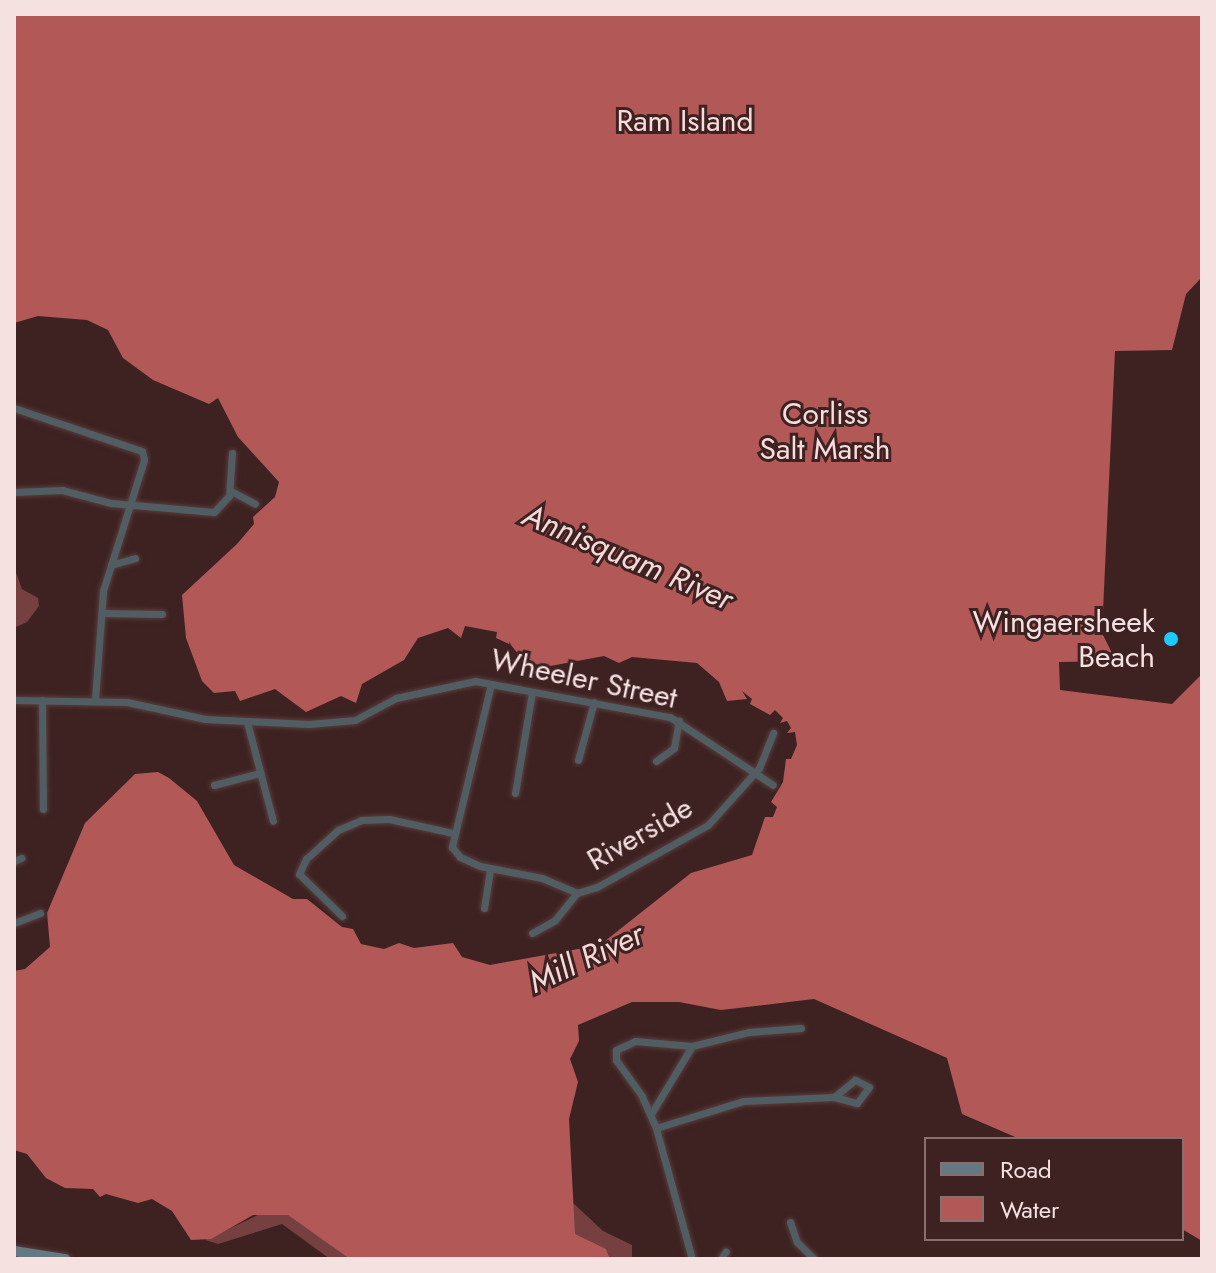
<!DOCTYPE html>
<style>
body{margin:0}
#map{position:relative;width:1216px;height:1273px;overflow:hidden;background:#3e2222;font-family:Jost,sans-serif}
div>[style]{position:absolute}
.green>*{inset:0;background:#75403f}
.water>*{inset:0;background:#b25958}
.roads{filter:drop-shadow(0 0 2px #583d3d) drop-shadow(0 0 2px #583d3d)}
.street>*{height:7px;margin:-3.5px;padding:0 3.5px;transform-origin:3.5px;border-radius:3.5px;background:#505e64}
.secondary>*{height:10px;margin:-5px;padding:0 5px;transform-origin:5px;border-radius:5px;background:#647a83}
.dots>*{width:22px;height:22px;translate:-50% -50%;box-sizing:border-box;border:4px solid #3e2222;border-radius:50%}
span{translate:-50% -50%;white-space:nowrap;text-align:center;line-height:1.15;-webkit-text-stroke:6px #3e2222;paint-order:stroke}
.park-label{font-size:30px;color:#f7dcdb}
.poi-label{font-size:30px;color:#f5e2e0}
.right{translate:-100% -50%;text-align:right}
.street-label{font-size:30px;color:#f5e2e0}
.water-label{font-size:32px;color:#f3d9d8;font-style:italic}
.frame{position:absolute;inset:0;border:16px solid #f5e2e0;pointer-events:none}
.legend{position:absolute;left:924px;top:1137px;width:260px;height:104px;box-sizing:border-box;background:#3e2222;border:2px solid #876f6e;margin:0;padding:10px 14px;list-style:none;font-size:24px;color:#f5e2e0}
.legend li{display:flex;align-items:center;gap:16px;height:40px}
.legend b{width:40px;border:2px solid #876f6e}
</style>
<div id="map">
<div class="green">
<i style="clip-path:polygon(14px 567px,22px 589px,38px 598px,39px 606px,27px 622px,14px 628px)"></i>
<i style="clip-path:polygon(571px 1201px,603px 1231px,632px 1245px,632px 1259px,610px 1259px,606px 1249px,583px 1242px,572px 1232px)"></i>
<i style="clip-path:polygon(277px 1206px,351px 1259px,330px 1259px,282px 1224px,218px 1244px,205px 1240px)"></i>
</div>
<div class="water">
<i style="clip-path:polygon(14px 14px,1202px 14px,1202px 277px,1186px 294px,1172px 350px,1115px 351px,1102px 633px,1116px 661px,1059px 662px,1060px 690px,1172px 704px,1202px 674px,1202px 1241px,1182px 1229px,1182px 1139px,1020px 1139px,962px 1114px,947px 1058px,814px 999px,721px 1010px,679px 1002px,632px 1002px,578px 1025px,579px 1041px,570px 1059px,578px 1082px,569px 1119px,575px 1234px,606px 1249px,610px 1259px,350px 1259px,288px 1215px,253px 1215px,211px 1239px,191px 1240px,172px 1211px,152px 1199px,138px 1203px,106px 1194px,100px 1197px,93px 1189px,65px 1188px,46px 1178px,27px 1154px,14px 1150px,14px 971px,25px 969px,50px 947px,47px 913px,85px 823px,135px 774px,158px 772px,169px 778px,197px 801px,234px 865px,293px 899px,307px 899px,342px 927px,353px 929px,361px 944px,384px 949px,399px 943px,414px 948px,453px 943px,462px 957px,490px 965px,600px 945px,691px 873px,752px 855px,765px 817px,773px 817px,777px 807px,771px 802px,783px 782px,786px 759px,791px 759px,797px 745px,795px 732px,787px 733px,791px 728px,787px 721px,780px 723px,783px 718px,775px 710px,770px 715px,750px 704px,752px 699px,742px 691px,747px 699px,727px 701px,719px 682px,697px 663px,632px 657px,619px 663px,604px 656px,545px 667px,523px 660px,511px 645px,496px 638px,497px 632px,465px 626px,461px 638px,448px 628px,418px 638px,404px 660px,362px 684px,356px 703px,341px 696px,306px 712px,275px 689px,240px 701px,235px 691px,214px 693px,202px 681px,186px 638px,182px 595px,237px 544px,254px 524px,253px 517px,275px 497px,279px 482px,238px 437px,218px 398px,209px 404px,153px 380px,123px 358px,108px 330px,87px 320px,38px 316px,14px 323px)"></i>
</div>
<div class="roads">
<div class="street">
<i style="left:14px;top:408px;width:135px;rotate:18.6deg"></i>
<i style="left:142px;top:451px;width:9px;rotate:77deg"></i>
<i style="left:144px;top:460px;width:137px;rotate:107.4deg"></i>
<i style="left:103px;top:591px;width:109px;rotate:94.2deg"></i>
<i style="left:231px;top:491px;width:27px;rotate:28deg"></i>
<i style="left:14px;top:492px;width:48px;rotate:-2.4deg"></i>
<i style="left:62px;top:490px;width:51px;rotate:14.9deg"></i>
<i style="left:111px;top:503px;width:103px;rotate:5deg"></i>
<i style="left:214px;top:512px;width:22px;rotate:-47deg"></i>
<i style="left:229px;top:496px;width:43px;rotate:-86deg"></i>
<i style="left:111px;top:565px;width:25px;rotate:-16deg"></i>
<i style="left:102px;top:613px;width:60px;rotate:1deg"></i>
<i style="left:491px;top:684px;width:168px;rotate:103.5deg"></i>
<i style="left:452px;top:847px;width:13px;rotate:51deg"></i>
<i style="left:460px;top:857px;width:22px;rotate:24deg"></i>
<i style="left:480px;top:866px;width:63px;rotate:11deg"></i>
<i style="left:542px;top:878px;width:38px;rotate:23deg"></i>
<i style="left:14px;top:700px;width:113px;rotate:1deg"></i>
<i style="left:127px;top:702px;width:80px;rotate:12.3deg"></i>
<i style="left:205px;top:719px;width:104px;rotate:2.8deg"></i>
<i style="left:309px;top:724px;width:46px;rotate:-5deg"></i>
<i style="left:355px;top:720px;width:47px;rotate:-28.2deg"></i>
<i style="left:396px;top:698px;width:81px;rotate:-12.1deg"></i>
<i style="left:475px;top:681px;width:198px;rotate:10.5deg"></i>
<i style="left:670px;top:717px;width:123px;rotate:33.4deg"></i>
<i style="left:42px;top:700px;width:109px;rotate:89.5deg"></i>
<i style="left:247px;top:722px;width:102px;rotate:75.3deg"></i>
<i style="left:578px;top:760px;width:60px;rotate:-74.6deg"></i>
<i style="left:656px;top:761px;width:22px;rotate:-36deg"></i>
<i style="left:674px;top:748px;width:28px;rotate:-80deg"></i>
<i style="left:214px;top:785px;width:48px;rotate:-14.6deg"></i>
<i style="left:515px;top:793px;width:102px;rotate:-80.4deg"></i>
<i style="left:14px;top:861px;width:8px;rotate:-23deg"></i>
<i style="left:577px;top:893px;width:21px;rotate:-17deg"></i>
<i style="left:597px;top:887px;width:127px;rotate:-29.2deg"></i>
<i style="left:708px;top:825px;width:76px;rotate:-48.2deg"></i>
<i style="left:759px;top:768px;width:38px;rotate:-68deg"></i>
<i style="left:484px;top:908px;width:39px;rotate:-81deg"></i>
<i style="left:342px;top:916px;width:60px;rotate:-135.7deg"></i>
<i style="left:299px;top:874px;width:17px;rotate:-65deg"></i>
<i style="left:306px;top:859px;width:43px;rotate:-42.2deg"></i>
<i style="left:338px;top:830px;width:25px;rotate:-23deg"></i>
<i style="left:361px;top:820px;width:28px;rotate:-2deg"></i>
<i style="left:389px;top:819px;width:66px;rotate:12.3deg"></i>
<i style="left:14px;top:923px;width:28px;rotate:-21deg"></i>
<i style="left:532px;top:933px;width:26px;rotate:-29deg"></i>
<i style="left:555px;top:920px;width:35px;rotate:-51deg"></i>
<i style="left:651px;top:1114px;width:79px;rotate:-58.9deg"></i>
<i style="left:656px;top:1128px;width:91px;rotate:-17.2deg"></i>
<i style="left:743px;top:1101px;width:91px;rotate:-2.5deg"></i>
<i style="left:834px;top:1097px;width:24px;rotate:15deg"></i>
<i style="left:857px;top:1103px;width:20px;rotate:-53deg"></i>
<i style="left:869px;top:1087px;width:16px;rotate:-153deg"></i>
<i style="left:855px;top:1080px;width:27px;rotate:141deg"></i>
<i style="left:790px;top:1222px;width:21px;rotate:71deg"></i>
<i style="left:797px;top:1242px;width:24px;rotate:45deg"></i>
<i style="left:692px;top:1259px;width:136px;rotate:-105.4deg"></i>
<i style="left:656px;top:1128px;width:35px;rotate:-114deg"></i>
<i style="left:642px;top:1096px;width:44px;rotate:-125.8deg"></i>
<i style="left:616px;top:1060px;width:10px;rotate:-90deg"></i>
<i style="left:616px;top:1050px;width:21px;rotate:-25deg"></i>
<i style="left:635px;top:1041px;width:57px;rotate:5deg"></i>
<i style="left:692px;top:1046px;width:59px;rotate:-13.8deg"></i>
<i style="left:749px;top:1032px;width:52px;rotate:-4.4deg"></i>
<i style="left:721px;top:1259px;width:9px;rotate:-58deg"></i>
</div>
<div class="secondary">
<i style="left:14px;top:1251px;width:52px;rotate:8.9deg"></i>
</div>
</div>
<div class="dots">
<i style="left:1171px;top:639px;background:#1ec9fd"></i>
</div>
<div class="park-label">
<span style="left:685px;top:121px">Ram Island</span>
<span style="left:825px;top:431px">Corliss<br>Salt Marsh</span>
</div>
<div class="poi-label">
<span class="right" style="left:1155px;top:639px">Wingaersheek<br>Beach</span>
</div>
<div class="street-label">
<span style="left:584px;top:679px;rotate:12deg">Wheeler Street</span>
<span style="left:640px;top:834px;rotate:-30deg">Riverside</span>
</div>
<div class="water-label">
<span style="left:628px;top:557px;rotate:23deg">Annisquam River</span>
<span style="left:586px;top:958px;rotate:-25deg">Mill River</span>
</div>
<div class="frame"></div>
<ul class="legend">
<li><b style="height:10px;background:#647a83"></b>Road</li>
<li><b style="height:22px;background:#b25958"></b>Water</li>
</ul>
</div>
